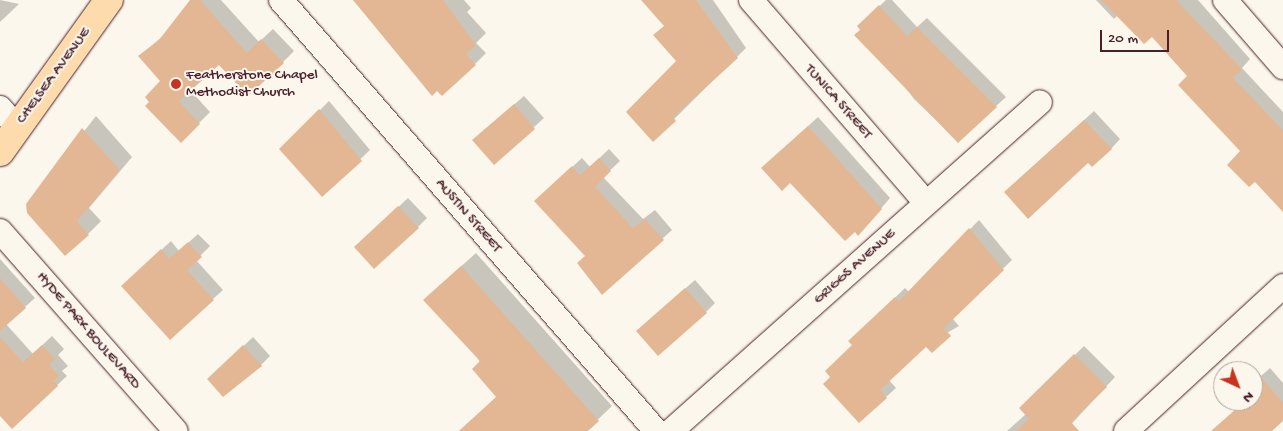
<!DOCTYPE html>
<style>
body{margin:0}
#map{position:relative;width:1283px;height:431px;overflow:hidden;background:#fbf7ec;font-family:"Gochi Hand",sans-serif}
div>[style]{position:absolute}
.shadow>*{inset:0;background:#0003}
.building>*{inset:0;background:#e4b794}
.roads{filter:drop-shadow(0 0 1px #4a1f2b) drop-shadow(0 0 1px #4a1f2b)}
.minor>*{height:24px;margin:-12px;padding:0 12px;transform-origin:12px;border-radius:12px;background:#fbf7ec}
.major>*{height:28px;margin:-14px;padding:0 14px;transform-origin:14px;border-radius:14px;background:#fedbac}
.dots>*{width:14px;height:14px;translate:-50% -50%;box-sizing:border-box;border:2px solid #fbf7ec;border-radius:50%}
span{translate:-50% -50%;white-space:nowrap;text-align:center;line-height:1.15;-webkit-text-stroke:4px #fbf7ec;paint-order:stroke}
.poi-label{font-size:15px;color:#4a1f2b}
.left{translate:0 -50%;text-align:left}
.street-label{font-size:15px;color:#4a1f2b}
.north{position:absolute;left:1213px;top:361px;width:50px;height:50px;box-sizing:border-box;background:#fbf7ec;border:1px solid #b4a19f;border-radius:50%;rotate:137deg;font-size:14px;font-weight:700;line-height:20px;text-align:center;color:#4a1f2b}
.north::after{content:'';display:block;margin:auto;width:18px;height:22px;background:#c8321e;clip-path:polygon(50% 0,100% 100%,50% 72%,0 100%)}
.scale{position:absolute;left:1100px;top:30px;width:69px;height:22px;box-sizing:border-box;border:2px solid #4a1f2b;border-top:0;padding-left:6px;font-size:15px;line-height:18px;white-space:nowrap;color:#4a1f2b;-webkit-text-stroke:4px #fbf7ec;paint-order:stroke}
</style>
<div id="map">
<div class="shadow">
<i style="clip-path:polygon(0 0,19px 4px,0 22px)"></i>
<i style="clip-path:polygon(191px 0,221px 0,259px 42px,273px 29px,294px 51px,283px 62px,219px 63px,190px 90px,210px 112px,181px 141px,162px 81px,140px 56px,165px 34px)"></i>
<i style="clip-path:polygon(353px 0,464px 0,471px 8px,467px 12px,486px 33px,476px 43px,486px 53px,475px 64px,370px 17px)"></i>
<i style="clip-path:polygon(643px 0,713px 0,746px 48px,653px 140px,677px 62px,665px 25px)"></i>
<i style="clip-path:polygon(886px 0,892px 0,917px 27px,927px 18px,1006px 97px,958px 141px,914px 99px,862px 30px,868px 17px)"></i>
<i style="clip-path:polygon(1096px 0,1198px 0,1250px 59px,1242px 68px,1283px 112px,1283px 206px,1188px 76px,1152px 35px,1117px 16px,1114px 19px)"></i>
<i style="clip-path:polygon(524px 96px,544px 118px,494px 163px,483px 131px)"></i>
<i style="clip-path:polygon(329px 101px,370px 150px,323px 195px,281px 149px)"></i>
<i style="clip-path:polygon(1094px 111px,1120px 139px,1111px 149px,1089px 162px,1015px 183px)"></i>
<i style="clip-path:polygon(96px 116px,132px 157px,89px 208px,101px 221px,88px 234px,27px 204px)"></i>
<i style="clip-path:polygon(818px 117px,890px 198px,867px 225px,790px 182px,772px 159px)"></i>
<i style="clip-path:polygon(609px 149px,620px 161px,603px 177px,643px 219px,655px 210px,672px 230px,602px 293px,586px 256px,545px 192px,582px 158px,590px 167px)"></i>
<i style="clip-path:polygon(408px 198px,427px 218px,418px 227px,365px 238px)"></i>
<i style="clip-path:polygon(979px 220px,1012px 260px,952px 318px,959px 326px,926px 345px,889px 380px,896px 388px,886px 397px,832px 377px,853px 345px,850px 341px,905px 288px,909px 292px)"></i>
<i style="clip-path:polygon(198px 234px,210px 246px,196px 260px,223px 290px,213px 299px,132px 277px,171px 241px,179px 251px)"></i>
<i style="clip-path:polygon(476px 253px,612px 406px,586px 431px,459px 431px,498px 396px,439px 286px)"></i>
<i style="clip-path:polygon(0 259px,35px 298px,6px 324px,33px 354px,52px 336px,64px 349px,58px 355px,68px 366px,62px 371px,67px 376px,12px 427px,0 414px)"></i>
<i style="clip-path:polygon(695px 280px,715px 303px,706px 312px,647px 322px)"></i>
<i style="clip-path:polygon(253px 337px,270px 356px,261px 365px,209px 379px)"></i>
<i style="clip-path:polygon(1084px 346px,1115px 377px,1065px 431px,1007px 431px,1026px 414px,1021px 408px)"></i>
<i style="clip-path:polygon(1270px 368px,1283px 383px,1283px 419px,1270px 431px,1219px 431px,1243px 401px,1253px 401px,1253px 375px,1257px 371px,1261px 376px)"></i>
</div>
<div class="building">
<i style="clip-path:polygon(190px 0,200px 0,247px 53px,261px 39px,284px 63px,248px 96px,219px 65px,179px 101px,200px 124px,181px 143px,145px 106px,149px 102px,145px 97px,160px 81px,138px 56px,159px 40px)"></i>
<i style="clip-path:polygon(353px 0,443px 0,476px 45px,466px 54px,476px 65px,442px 96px,437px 91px,432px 96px)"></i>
<i style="clip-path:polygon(641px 0,696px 0,738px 58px,673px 117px,676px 121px,653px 142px,626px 112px,676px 61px,653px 35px,664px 26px)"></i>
<i style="clip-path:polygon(1101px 0,1176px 0,1242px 69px,1233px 78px,1283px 130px,1283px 212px,1255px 182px,1249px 187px,1227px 165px,1240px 151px,1178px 85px,1187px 76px,1152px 37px,1144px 44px)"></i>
<i style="clip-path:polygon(879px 5px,907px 36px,917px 27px,997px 107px,958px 143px,854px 35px,860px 30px,857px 26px)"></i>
<i style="clip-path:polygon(514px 104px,535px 129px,494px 165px,472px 140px)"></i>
<i style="clip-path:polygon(319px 109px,362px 161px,322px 197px,279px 149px)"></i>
<i style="clip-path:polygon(1084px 120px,1112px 149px,1092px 167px,1088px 163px,1028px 219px,1004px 192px)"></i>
<i style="clip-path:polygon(808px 126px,882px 209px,858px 236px,855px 232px,845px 241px,790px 183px,782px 191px,761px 168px)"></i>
<i style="clip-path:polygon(82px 128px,120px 170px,77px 221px,89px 235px,65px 256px,27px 213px,26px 204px)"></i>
<i style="clip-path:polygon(599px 158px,611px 171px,595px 187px,633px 228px,645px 219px,664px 240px,602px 295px,577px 263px,585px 256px,534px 201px,572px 166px,580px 175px)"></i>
<i style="clip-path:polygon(398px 206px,419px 228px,374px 269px,354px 247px)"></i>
<i style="clip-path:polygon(969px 228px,1004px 270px,944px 328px,951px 336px,932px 353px,926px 347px,880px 390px,887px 398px,859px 423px,823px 384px,830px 377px,825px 371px,852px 345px,848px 341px,895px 297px,899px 301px)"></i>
<i style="clip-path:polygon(188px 242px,202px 257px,187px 270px,214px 300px,170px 340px,121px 286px,161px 249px,169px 259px)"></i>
<i style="clip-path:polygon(461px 266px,599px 421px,588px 431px,459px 431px,496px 397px,472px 369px,480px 361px,423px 300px)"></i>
<i style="clip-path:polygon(0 278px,26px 308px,0 331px)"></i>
<i style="clip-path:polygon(685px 288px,707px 313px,658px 356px,636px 331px)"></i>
<i style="clip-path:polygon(0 337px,23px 362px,42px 345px,55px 359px,49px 365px,59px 376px,54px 381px,58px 386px,12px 429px,0 416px)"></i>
<i style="clip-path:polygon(243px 345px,262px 366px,223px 397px,207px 379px)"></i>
<i style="clip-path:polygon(1074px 354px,1107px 387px,1071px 422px,1079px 431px,1016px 431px,1029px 419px,1019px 408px)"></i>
<i style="clip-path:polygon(1253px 369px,1283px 402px,1283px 421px,1272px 431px,1211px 431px,1245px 401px,1253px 401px)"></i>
</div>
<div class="roads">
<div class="minor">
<i style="left:281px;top:0;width:571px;rotate:48.97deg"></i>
<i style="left:751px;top:0;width:268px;rotate:49.2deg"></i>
<i style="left:1225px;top:0;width:89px;rotate:49.1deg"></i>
<i style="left:0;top:108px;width:25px;rotate:48deg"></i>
<i style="left:0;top:231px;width:266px;rotate:48.7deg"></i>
<i style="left:671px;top:431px;width:494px;rotate:-41.7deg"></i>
<i style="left:1126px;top:431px;width:214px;rotate:-42.7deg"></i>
</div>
<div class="major">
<i style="left:0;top:152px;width:187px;rotate:-54.4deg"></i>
</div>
</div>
<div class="dots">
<i style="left:176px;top:84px;background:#c8321e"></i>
</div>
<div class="poi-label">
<span class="left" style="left:186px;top:84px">Featherstone Chapel<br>Methodist Church</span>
</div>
<div class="street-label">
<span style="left:54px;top:76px;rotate:-54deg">CHELSEA AVENUE</span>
<span style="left:838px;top:102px;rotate:49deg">TUNICA STREET</span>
<span style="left:468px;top:216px;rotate:49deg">AUSTIN STREET</span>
<span style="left:855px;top:267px;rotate:-42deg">GRIGGS AVENUE</span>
<span style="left:88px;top:331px;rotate:49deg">HYDE PARK BOULEVARD</span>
</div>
<div class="north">N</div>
<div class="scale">20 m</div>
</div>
